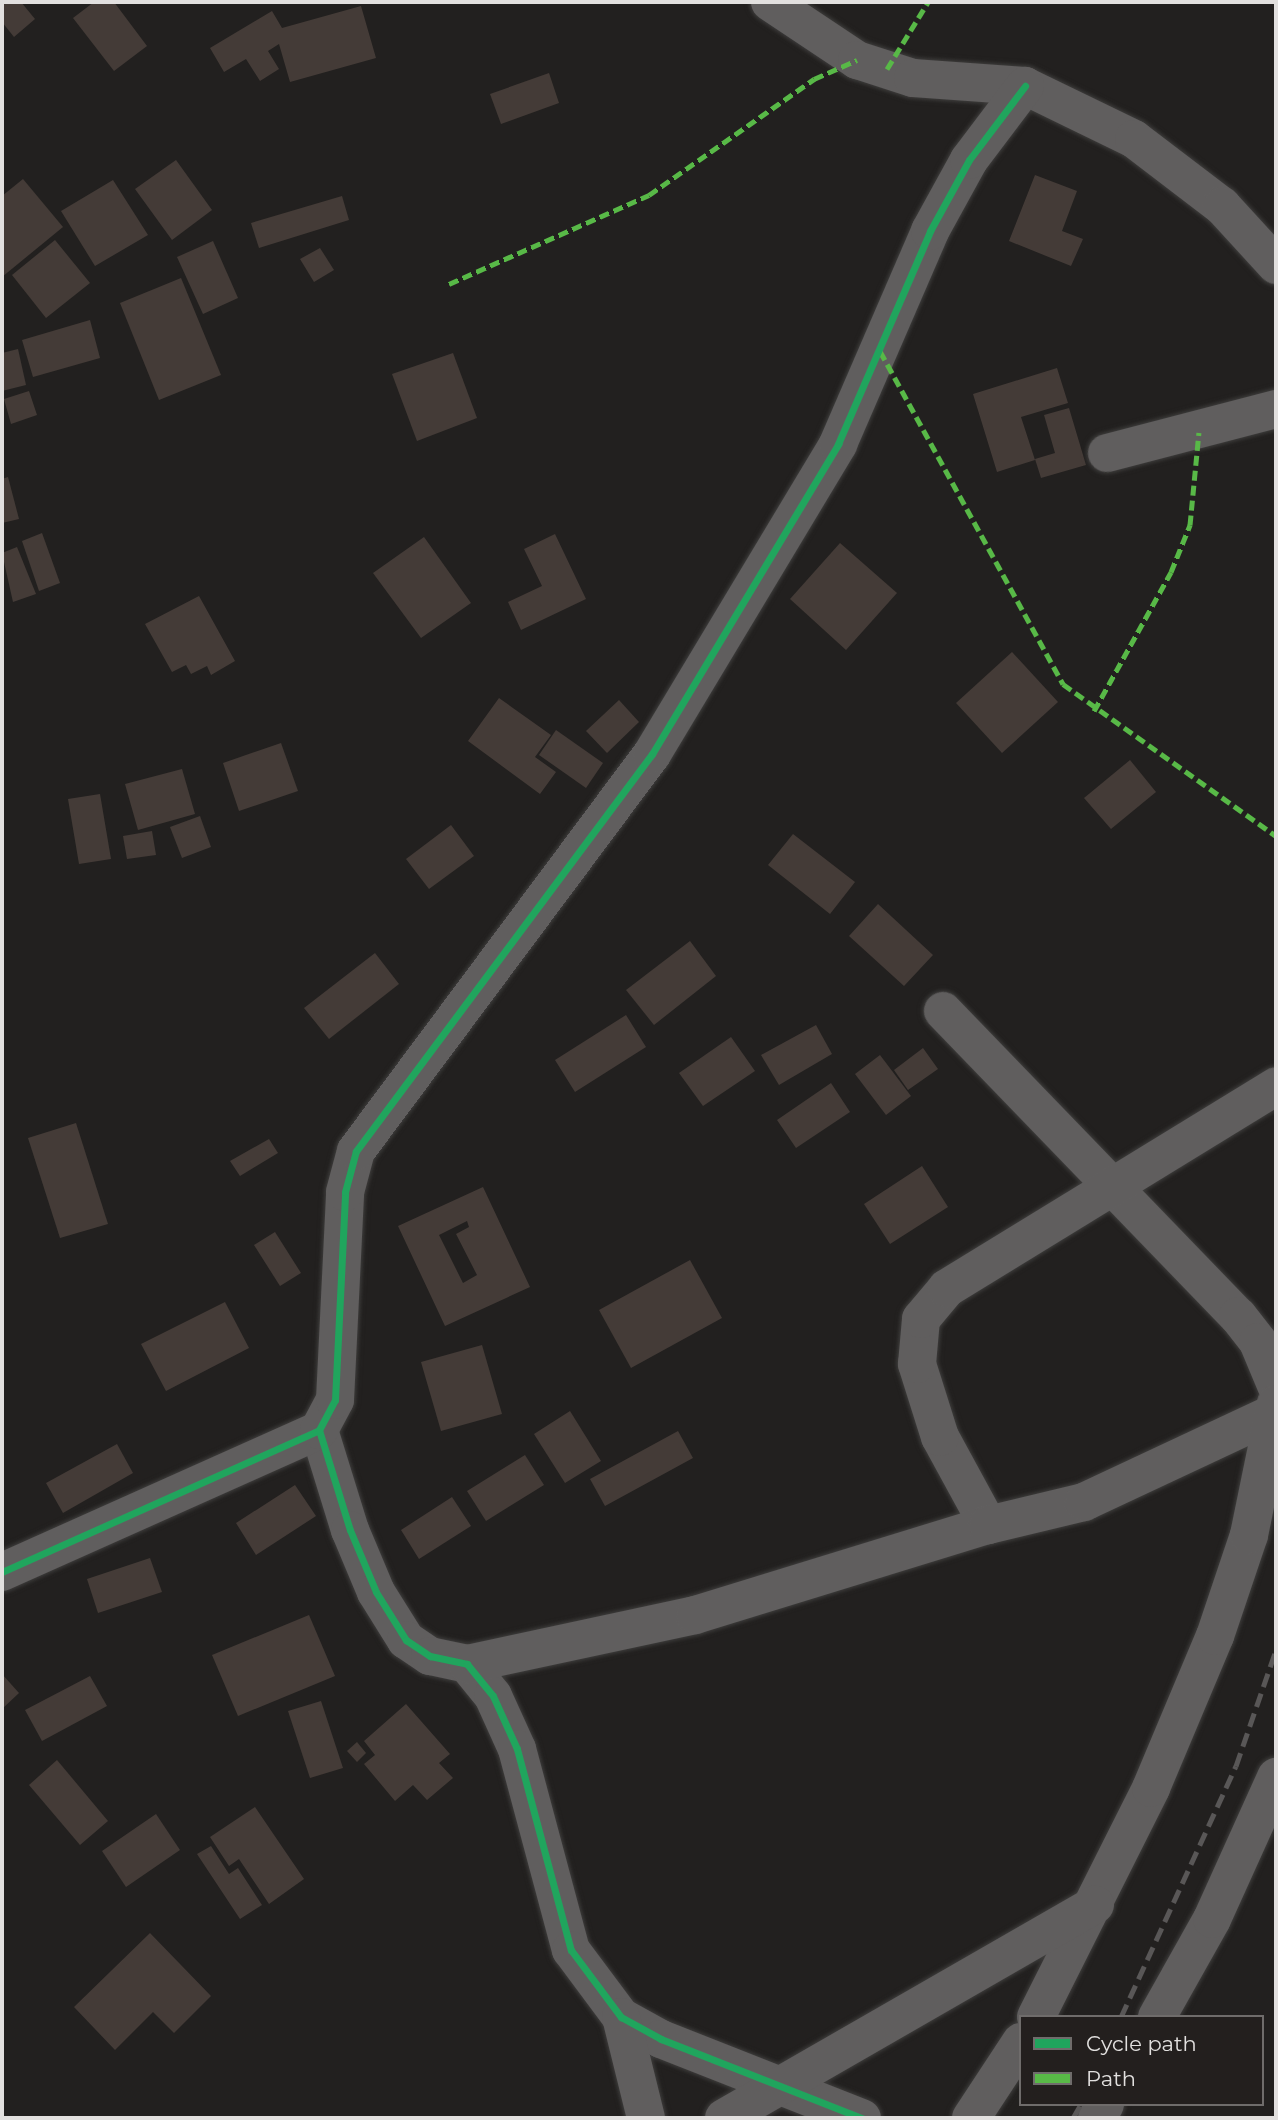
<!DOCTYPE html>
<style>
body{margin:0}
#map{position:relative;width:1278px;height:2120px;overflow:hidden;background:#22201f;font-family:Montserrat,sans-serif}
div>[style]{position:absolute}
.building>*{inset:0;background:#443b37}
.roads{filter:drop-shadow(0 0 2px #3e3d3c) drop-shadow(0 0 2px #3e3d3c)}
.minor>*{height:38px;margin:-19px;padding:0 19px;transform-origin:19px;border-radius:19px;background:#605e5e}
.rail>*{height:5px;margin-top:-2.5px;transform-origin:0;background:repeating-linear-gradient(90deg,#595757 0 14px,transparent 0 21px)}
.quiet>*{height:5px;margin-top:-2.5px;transform-origin:0;background:repeating-linear-gradient(90deg,#58b947 0 10px,transparent 0 15px)}
.cycleway>*{height:7px;margin:-3.5px;padding:0 3.5px;transform-origin:3.5px;border-radius:3.5px;background:#20a55d}
span{translate:-50% -50%;white-space:nowrap;text-align:center;line-height:1.15;-webkit-text-stroke:5px #231f1e;paint-order:stroke}
.frame{position:absolute;inset:0;border:4px solid #e2e0df;pointer-events:none}
.legend{position:absolute;left:1019px;top:2015px;width:245px;height:91px;box-sizing:border-box;background:#231f1e;border:2px solid #6f6c6b;margin:0;padding:9px 12px;list-style:none;font-size:21px;color:#e2e0df}
.legend li{display:flex;align-items:center;gap:14px;height:35px}
.legend b{width:35px;border:2px solid #6f6c6b}
</style>
<div id="map">
<div class="building">
<i style="clip-path:polygon(2px 2px,21px 2px,35px 19px,14px 37px,2px 22px)"></i>
<i style="clip-path:polygon(94px 2px,114px 2px,147px 46px,114px 71px,73px 18px)"></i>
<i style="clip-path:polygon(361px 6px,376px 58px,290px 82px,279px 44px,268px 51px,279px 69px,260px 81px,246px 59px,224px 72px,210px 48px,272px 11px,282px 28px)"></i>
<i style="clip-path:polygon(549px 73px,559px 103px,501px 124px,490px 94px)"></i>
<i style="clip-path:polygon(176px 160px,212px 210px,172px 240px,135px 189px)"></i>
<i style="clip-path:polygon(1035px 175px,1077px 191px,1062px 231px,1083px 239px,1071px 266px,1009px 241px)"></i>
<i style="clip-path:polygon(23px 179px,63px 227px,2px 277px,2px 196px)"></i>
<i style="clip-path:polygon(113px 180px,148px 235px,95px 266px,61px 211px)"></i>
<i style="clip-path:polygon(342px 196px,349px 220px,259px 248px,251px 223px)"></i>
<i style="clip-path:polygon(55px 240px,90px 283px,46px 318px,12px 275px)"></i>
<i style="clip-path:polygon(213px 241px,238px 298px,203px 314px,177px 257px)"></i>
<i style="clip-path:polygon(320px 248px,334px 270px,314px 282px,300px 259px)"></i>
<i style="clip-path:polygon(181px 278px,221px 375px,159px 400px,120px 303px)"></i>
<i style="clip-path:polygon(90px 320px,100px 358px,33px 377px,22px 340px)"></i>
<i style="clip-path:polygon(18px 349px,26px 385px,2px 391px,2px 353px)"></i>
<i style="clip-path:polygon(453px 353px,477px 418px,417px 441px,392px 374px)"></i>
<i style="clip-path:polygon(1057px 368px,1068px 403px,1021px 417px,1035px 460px,997px 472px,973px 394px)"></i>
<i style="clip-path:polygon(29px 391px,37px 415px,11px 424px,4px 399px)"></i>
<i style="clip-path:polygon(1069px 408px,1086px 465px,1041px 478px,1035px 459px,1055px 453px,1044px 415px)"></i>
<i style="clip-path:polygon(8px 477px,19px 519px,2px 523px,2px 479px)"></i>
<i style="clip-path:polygon(42px 533px,60px 583px,39px 591px,22px 541px)"></i>
<i style="clip-path:polygon(555px 534px,586px 599px,521px 630px,508px 602px,542px 586px,524px 549px)"></i>
<i style="clip-path:polygon(424px 537px,471px 603px,421px 638px,373px 573px)"></i>
<i style="clip-path:polygon(840px 543px,897px 593px,846px 650px,790px 599px)"></i>
<i style="clip-path:polygon(17px 547px,36px 594px,13px 602px,2px 553px)"></i>
<i style="clip-path:polygon(199px 596px,235px 661px,211px 675px,207px 666px,191px 674px,186px 665px,172px 672px,145px 624px)"></i>
<i style="clip-path:polygon(1012px 652px,1058px 702px,1002px 753px,956px 703px)"></i>
<i style="clip-path:polygon(499px 698px,551px 735px,535px 757px,556px 772px,540px 794px,468px 741px)"></i>
<i style="clip-path:polygon(619px 700px,639px 722px,607px 753px,586px 731px)"></i>
<i style="clip-path:polygon(556px 730px,603px 763px,586px 788px,539px 755px)"></i>
<i style="clip-path:polygon(281px 743px,298px 791px,239px 811px,223px 763px)"></i>
<i style="clip-path:polygon(1130px 760px,1156px 792px,1111px 829px,1084px 798px)"></i>
<i style="clip-path:polygon(182px 769px,195px 814px,138px 830px,125px 784px)"></i>
<i style="clip-path:polygon(100px 794px,111px 859px,79px 864px,68px 799px)"></i>
<i style="clip-path:polygon(200px 816px,211px 847px,182px 858px,170px 827px)"></i>
<i style="clip-path:polygon(451px 825px,474px 856px,429px 889px,406px 859px)"></i>
<i style="clip-path:polygon(152px 831px,156px 855px,127px 859px,123px 836px)"></i>
<i style="clip-path:polygon(793px 834px,855px 882px,830px 914px,768px 865px)"></i>
<i style="clip-path:polygon(878px 904px,933px 955px,904px 986px,849px 936px)"></i>
<i style="clip-path:polygon(690px 941px,716px 976px,654px 1025px,626px 990px)"></i>
<i style="clip-path:polygon(375px 953px,399px 984px,329px 1039px,304px 1008px)"></i>
<i style="clip-path:polygon(626px 1015px,646px 1047px,575px 1092px,555px 1060px)"></i>
<i style="clip-path:polygon(816px 1025px,832px 1054px,779px 1085px,761px 1055px)"></i>
<i style="clip-path:polygon(731px 1037px,755px 1071px,703px 1106px,679px 1073px)"></i>
<i style="clip-path:polygon(923px 1048px,938px 1069px,908px 1090px,894px 1070px)"></i>
<i style="clip-path:polygon(880px 1055px,911px 1096px,886px 1115px,855px 1074px)"></i>
<i style="clip-path:polygon(831px 1083px,850px 1112px,796px 1148px,777px 1120px)"></i>
<i style="clip-path:polygon(76px 1123px,108px 1224px,60px 1238px,28px 1138px)"></i>
<i style="clip-path:polygon(269px 1139px,278px 1153px,240px 1176px,230px 1161px)"></i>
<i style="clip-path:polygon(922px 1166px,948px 1207px,890px 1244px,864px 1204px)"></i>
<i style="clip-path:polygon(evenodd,483px 1187px,530px 1287px,445px 1326px,398px 1226px,483px 1187px,467px 1221px,469px 1227px,456px 1234px,477px 1275px,463px 1283px,439px 1235px,467px 1221px)"></i>
<i style="clip-path:polygon(275px 1232px,301px 1273px,280px 1286px,254px 1245px)"></i>
<i style="clip-path:polygon(690px 1260px,722px 1318px,631px 1368px,599px 1310px)"></i>
<i style="clip-path:polygon(225px 1302px,249px 1348px,166px 1391px,141px 1344px)"></i>
<i style="clip-path:polygon(482px 1345px,502px 1414px,441px 1431px,421px 1362px)"></i>
<i style="clip-path:polygon(570px 1411px,601px 1461px,565px 1483px,534px 1434px)"></i>
<i style="clip-path:polygon(678px 1431px,693px 1458px,605px 1506px,590px 1479px)"></i>
<i style="clip-path:polygon(117px 1444px,133px 1473px,63px 1513px,46px 1483px)"></i>
<i style="clip-path:polygon(525px 1455px,544px 1485px,486px 1521px,467px 1491px)"></i>
<i style="clip-path:polygon(295px 1485px,316px 1516px,256px 1555px,236px 1523px)"></i>
<i style="clip-path:polygon(452px 1497px,471px 1526px,419px 1559px,401px 1530px)"></i>
<i style="clip-path:polygon(150px 1558px,162px 1592px,98px 1613px,87px 1579px)"></i>
<i style="clip-path:polygon(309px 1615px,335px 1676px,238px 1716px,212px 1655px)"></i>
<i style="clip-path:polygon(2px 1674px,19px 1693px,2px 1709px)"></i>
<i style="clip-path:polygon(90px 1676px,107px 1706px,42px 1741px,25px 1710px)"></i>
<i style="clip-path:polygon(321px 1701px,343px 1768px,310px 1778px,288px 1711px)"></i>
<i style="clip-path:polygon(406px 1704px,450px 1754px,439px 1763px,453px 1778px,427px 1800px,413px 1785px,395px 1801px,364px 1764px,375px 1755px,364px 1741px)"></i>
<i style="clip-path:polygon(357px 1742px,366px 1753px,357px 1762px,347px 1751px)"></i>
<i style="clip-path:polygon(57px 1760px,108px 1821px,80px 1845px,29px 1785px)"></i>
<i style="clip-path:polygon(255px 1807px,304px 1879px,269px 1904px,239px 1859px,229px 1866px,210px 1837px)"></i>
<i style="clip-path:polygon(156px 1814px,180px 1850px,126px 1887px,102px 1851px)"></i>
<i style="clip-path:polygon(211px 1846px,229px 1874px,238px 1868px,262px 1905px,240px 1919px,197px 1854px)"></i>
<i style="clip-path:polygon(150px 1933px,211px 1996px,174px 2033px,153px 2012px,115px 2050px,74px 2007px)"></i>
</div>
<div class="roads">
<div class="minor">
<i style="left:770px;top:2px;width:105px;rotate:33.7deg"></i>
<i style="left:857px;top:60px;width:59px;rotate:17.8deg"></i>
<i style="left:913px;top:78px;width:112px;rotate:4.1deg"></i>
<i style="left:1025px;top:86px;width:121px;rotate:25.9deg"></i>
<i style="left:1134px;top:139px;width:111px;rotate:37.3deg"></i>
<i style="left:1222px;top:206px;width:80px;rotate:47.5deg"></i>
<i style="left:1107px;top:453px;width:175px;rotate:-14.6deg"></i>
<i style="left:943px;top:1011px;width:424px;rotate:46deg"></i>
<i style="left:1238px;top:1316px;width:33px;rotate:52deg"></i>
<i style="left:1258px;top:1342px;width:47px;rotate:67.3deg"></i>
<i style="left:319px;top:1430px;width:105px;rotate:72.8deg"></i>
<i style="left:350px;top:1530px;width:67px;rotate:67.2deg"></i>
<i style="left:376px;top:1592px;width:57px;rotate:58deg"></i>
<i style="left:406px;top:1640px;width:29px;rotate:34deg"></i>
<i style="left:430px;top:1656px;width:38px;rotate:12deg"></i>
<i style="left:467px;top:1664px;width:41px;rotate:50.9deg"></i>
<i style="left:493px;top:1696px;width:58px;rotate:65.6deg"></i>
<i style="left:517px;top:1749px;width:208px;rotate:75deg"></i>
<i style="left:571px;top:1950px;width:84px;rotate:53.3deg"></i>
<i style="left:621px;top:2017px;width:46px;rotate:28.8deg"></i>
<i style="left:661px;top:2039px;width:216px;rotate:21.5deg"></i>
<i style="left:988px;top:1525px;width:100px;rotate:-118.6deg"></i>
<i style="left:940px;top:1437px;width:77px;rotate:-107.5deg"></i>
<i style="left:917px;top:1364px;width:45px;rotate:-84.9deg"></i>
<i style="left:921px;top:1319px;width:40px;rotate:-50deg"></i>
<i style="left:947px;top:1288px;width:386px;rotate:-31.5deg"></i>
<i style="left:2px;top:1572px;width:347px;rotate:-24.1deg"></i>
<i style="left:319px;top:1430px;width:34px;rotate:-62deg"></i>
<i style="left:335px;top:1400px;width:208px;rotate:-87.2deg"></i>
<i style="left:345px;top:1192px;width:42px;rotate:-75deg"></i>
<i style="left:356px;top:1151px;width:495px;rotate:-53.3deg"></i>
<i style="left:652px;top:754px;width:362px;rotate:-59deg"></i>
<i style="left:838px;top:444px;width:232px;rotate:-66.6deg"></i>
<i style="left:930px;top:231px;width:81px;rotate:-61.2deg"></i>
<i style="left:969px;top:160px;width:93px;rotate:-52.9deg"></i>
<i style="left:467px;top:1664px;width:233px;rotate:-12.1deg"></i>
<i style="left:695px;top:1615px;width:307px;rotate:-17.1deg"></i>
<i style="left:988px;top:1525px;width:99px;rotate:-13.5deg"></i>
<i style="left:1084px;top:1502px;width:212px;rotate:-25.1deg"></i>
<i style="left:621px;top:2017px;width:104px;rotate:76.1deg"></i>
<i style="left:1036px;top:2017px;width:256px;rotate:-63.3deg"></i>
<i style="left:1151px;top:1788px;width:165px;rotate:-67.2deg"></i>
<i style="left:1215px;top:1636px;width:107px;rotate:-71.4deg"></i>
<i style="left:1249px;top:1535px;width:134px;rotate:-78.4deg"></i>
<i style="left:1157px;top:2017px;width:112px;rotate:-60.7deg"></i>
<i style="left:1212px;top:1919px;width:156px;rotate:-65.7deg"></i>
<i style="left:724px;top:2118px;width:428px;rotate:-29.9deg"></i>
<i style="left:971px;top:2118px;width:91px;rotate:-56.7deg"></i>
<i style="left:1097px;top:2118px;width:16px;rotate:-60deg"></i>
</div>
</div>
<div class="rail">
<i style="left:1121px;top:2017px;width:276px;rotate:-65.4deg"></i>
<i style="left:1236px;top:1766px;width:123px;rotate:-71deg"></i>
<i style="left:1073px;top:2118px;width:16px;rotate:-60deg"></i>
</div>
<div class="quiet">
<i style="left:887px;top:69px;width:79px;rotate:-58.5deg"></i>
<i style="left:449px;top:284px;width:219px;rotate:-24deg"></i>
<i style="left:649px;top:195px;width:202px;rotate:-35.1deg"></i>
<i style="left:814px;top:79px;width:47px;rotate:-23.8deg"></i>
<i style="left:880px;top:351px;width:380px;rotate:61.2deg"></i>
<i style="left:1063px;top:684px;width:262px;rotate:35.5deg"></i>
<i style="left:1094px;top:711px;width:159px;rotate:-61deg"></i>
<i style="left:1171px;top:572px;width:51px;rotate:-68deg"></i>
<i style="left:1190px;top:525px;width:93px;rotate:-84.5deg"></i>
</div>
<div class="cycleway">
<i style="left:319px;top:1430px;width:105px;rotate:72.8deg"></i>
<i style="left:350px;top:1530px;width:67px;rotate:67.2deg"></i>
<i style="left:376px;top:1592px;width:57px;rotate:58deg"></i>
<i style="left:406px;top:1640px;width:29px;rotate:34deg"></i>
<i style="left:430px;top:1656px;width:38px;rotate:12deg"></i>
<i style="left:467px;top:1664px;width:41px;rotate:50.9deg"></i>
<i style="left:493px;top:1696px;width:58px;rotate:65.6deg"></i>
<i style="left:517px;top:1749px;width:208px;rotate:75deg"></i>
<i style="left:571px;top:1950px;width:84px;rotate:53.3deg"></i>
<i style="left:621px;top:2017px;width:46px;rotate:28.8deg"></i>
<i style="left:661px;top:2039px;width:216px;rotate:21.5deg"></i>
<i style="left:2px;top:1572px;width:347px;rotate:-24.1deg"></i>
<i style="left:319px;top:1430px;width:34px;rotate:-62deg"></i>
<i style="left:335px;top:1400px;width:208px;rotate:-87.2deg"></i>
<i style="left:345px;top:1192px;width:42px;rotate:-75deg"></i>
<i style="left:356px;top:1151px;width:495px;rotate:-53.3deg"></i>
<i style="left:652px;top:754px;width:362px;rotate:-59deg"></i>
<i style="left:838px;top:444px;width:232px;rotate:-66.6deg"></i>
<i style="left:930px;top:231px;width:81px;rotate:-61.2deg"></i>
<i style="left:969px;top:160px;width:93px;rotate:-52.9deg"></i>
</div>
<div class="frame"></div>
<ul class="legend">
<li><b style="height:9px;background:#20a55d"></b>Cycle path</li>
<li><b style="height:9px;background:#58b947"></b>Path</li>
</ul>
</div>
